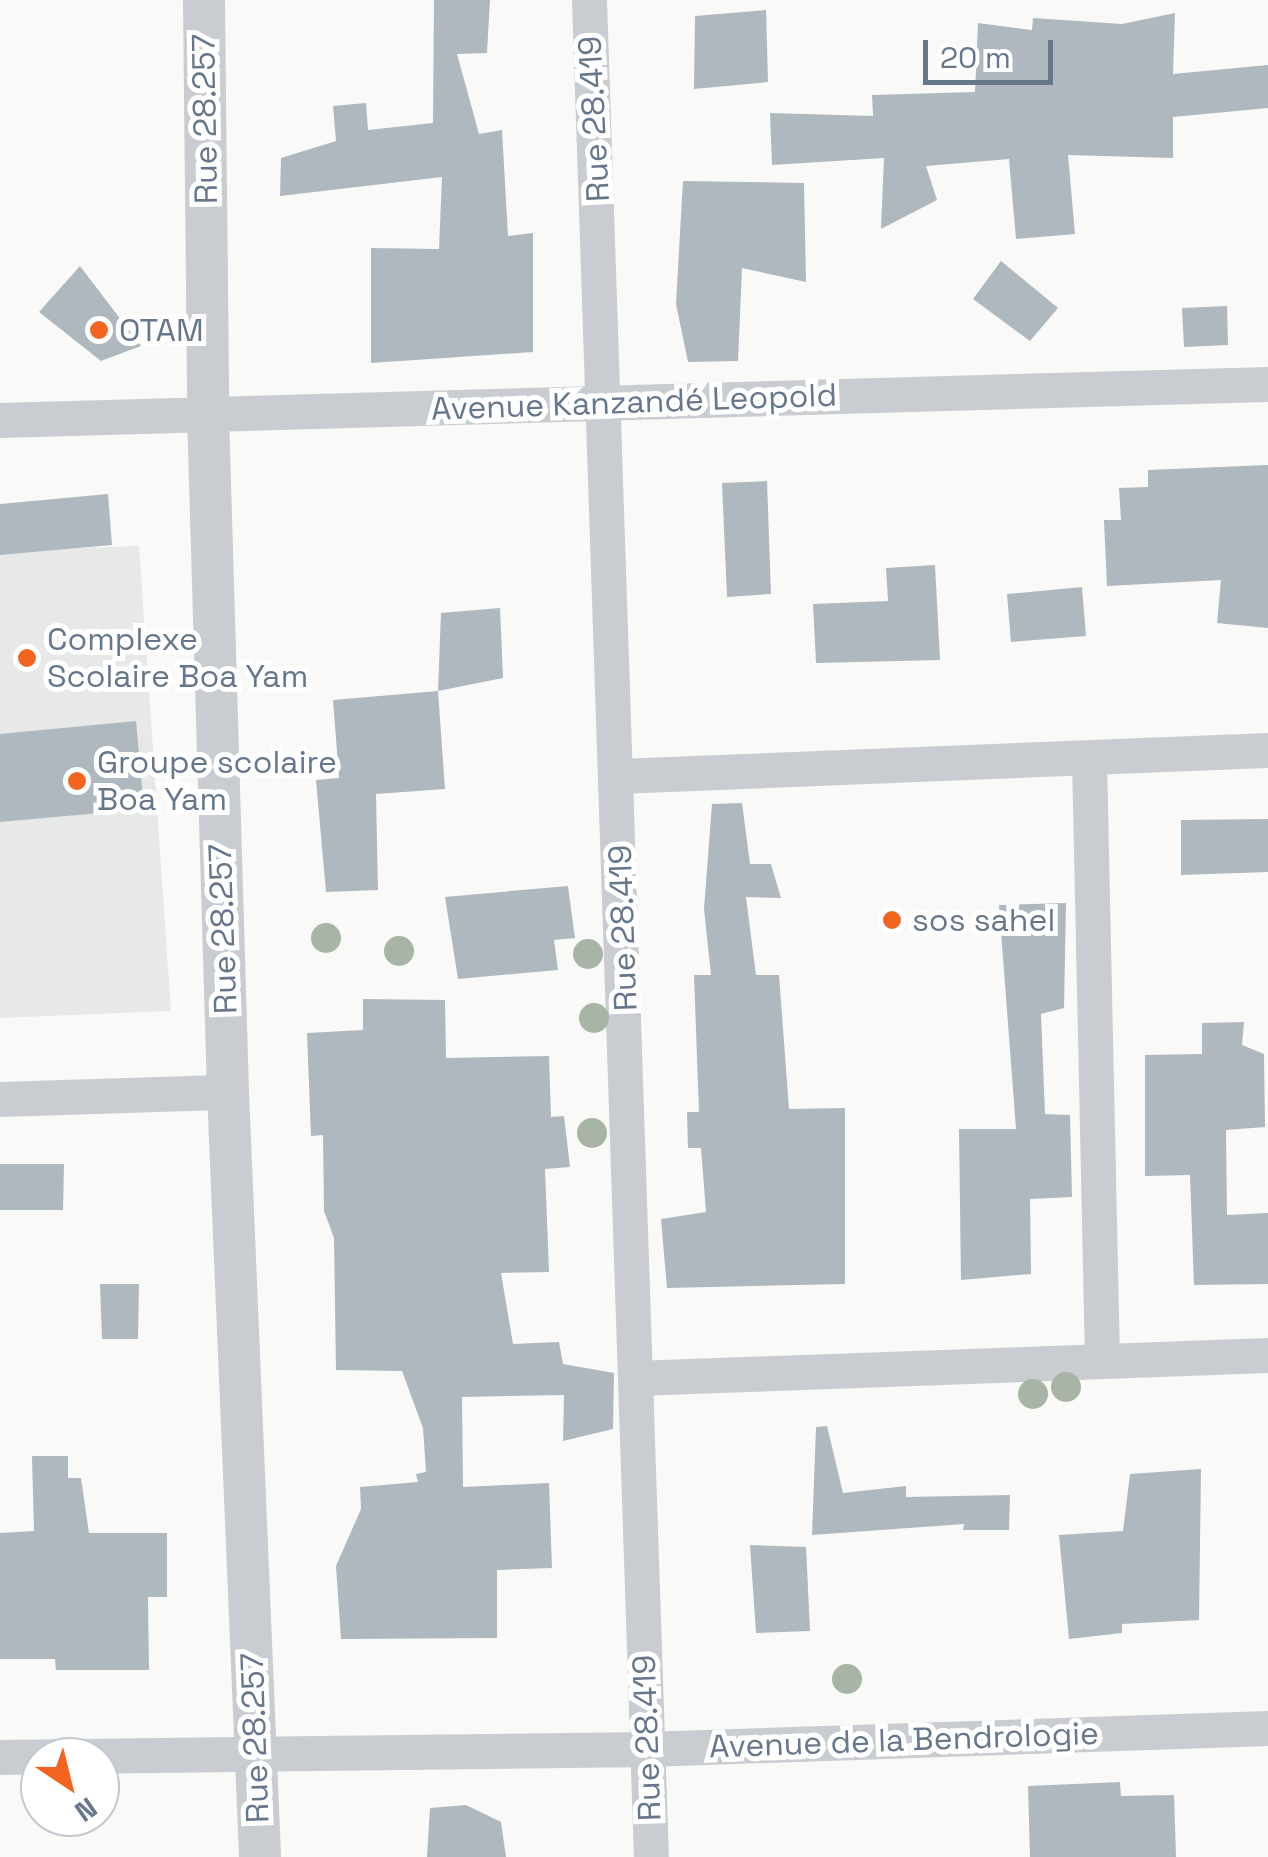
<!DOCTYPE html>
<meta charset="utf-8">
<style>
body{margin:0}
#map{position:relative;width:1268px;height:1857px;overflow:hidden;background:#f9faf7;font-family:"Space Grotesk",sans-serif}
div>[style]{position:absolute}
.built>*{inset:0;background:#e7e9e8}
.building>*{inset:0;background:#afb7bf}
.minor>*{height:35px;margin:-17.5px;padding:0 17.5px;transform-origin:17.5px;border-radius:17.5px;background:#c9cdd1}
.tertiary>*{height:42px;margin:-21px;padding:0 21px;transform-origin:21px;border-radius:21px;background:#c9cdd1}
.trees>*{width:30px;height:30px;margin:-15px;border-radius:50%;background:#a8b4a5}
.dots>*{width:28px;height:28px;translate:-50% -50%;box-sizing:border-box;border:5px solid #fff;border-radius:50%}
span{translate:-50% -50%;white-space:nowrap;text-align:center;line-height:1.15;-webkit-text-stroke:10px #fff;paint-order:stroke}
.street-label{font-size:32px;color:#66778b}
.poi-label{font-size:32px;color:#66778b}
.left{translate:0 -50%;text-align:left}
.north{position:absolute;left:20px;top:1737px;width:100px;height:100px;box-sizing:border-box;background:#fff;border:2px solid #c2c9d1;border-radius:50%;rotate:145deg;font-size:28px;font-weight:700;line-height:40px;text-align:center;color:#66778b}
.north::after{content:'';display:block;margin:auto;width:35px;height:45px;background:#f2641f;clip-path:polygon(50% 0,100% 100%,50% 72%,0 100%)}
.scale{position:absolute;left:923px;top:40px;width:130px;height:45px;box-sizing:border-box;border:5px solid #66778b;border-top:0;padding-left:12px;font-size:30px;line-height:35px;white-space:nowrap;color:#66778b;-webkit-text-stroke:8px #fff;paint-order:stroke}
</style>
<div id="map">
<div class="built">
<i style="clip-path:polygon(139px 546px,171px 1011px,0 1018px,0 551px)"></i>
</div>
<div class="building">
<i style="clip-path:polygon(434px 0,490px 0,487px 53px,457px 54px,479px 134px,502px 130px,508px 236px,533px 233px,533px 352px,371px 363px,371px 248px,439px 249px,442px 177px,280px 196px,281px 158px,336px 141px,333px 106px,366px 103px,368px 130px,433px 123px)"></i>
<i style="clip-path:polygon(766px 10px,768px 82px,694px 89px,695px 16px)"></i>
<i style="clip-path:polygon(1175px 13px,1173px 74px,1268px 65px,1268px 108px,1173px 117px,1173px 158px,1068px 155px,1075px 234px,1016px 239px,1009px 159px,926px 166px,937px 200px,881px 229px,884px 158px,772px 165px,770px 113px,873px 116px,872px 95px,975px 92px,978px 23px,1032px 30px,1033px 18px,1122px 24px)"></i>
<i style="clip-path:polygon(683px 181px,804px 183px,806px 282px,742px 268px,738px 361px,688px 362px,676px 304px)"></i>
<i style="clip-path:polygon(1001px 261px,1058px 308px,1030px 341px,973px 299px)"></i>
<i style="clip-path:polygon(80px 266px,141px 346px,101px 361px,39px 312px)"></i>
<i style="clip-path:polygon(1227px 306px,1228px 345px,1184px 347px,1182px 308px)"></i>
<i style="clip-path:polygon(1268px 465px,1268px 628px,1217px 623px,1221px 580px,1107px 586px,1104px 520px,1121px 520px,1119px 488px,1148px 487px,1148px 470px)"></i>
<i style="clip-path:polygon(767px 481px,771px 594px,727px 597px,722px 483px)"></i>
<i style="clip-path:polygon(108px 494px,112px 545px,0 555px,0 504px)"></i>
<i style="clip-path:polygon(935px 565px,940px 660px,816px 663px,813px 604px,888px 601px,886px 568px)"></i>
<i style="clip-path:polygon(1082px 587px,1086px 636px,1011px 642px,1007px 594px)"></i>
<i style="clip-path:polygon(500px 608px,503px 678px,438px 691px,441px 613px)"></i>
<i style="clip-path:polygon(438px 691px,445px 789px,376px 794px,378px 890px,326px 892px,316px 780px,339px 778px,333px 700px)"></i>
<i style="clip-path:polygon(136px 721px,144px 809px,0 822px,0 734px)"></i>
<i style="clip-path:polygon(742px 803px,750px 864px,771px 864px,781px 898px,746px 897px,756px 975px,779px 975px,789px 1109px,845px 1108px,845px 1284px,667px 1288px,661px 1219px,706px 1212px,701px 1148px,688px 1148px,687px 1112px,699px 1112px,694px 975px,711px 975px,704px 909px,712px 804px)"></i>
<i style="clip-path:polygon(1268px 819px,1268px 872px,1181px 875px,1181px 820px)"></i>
<i style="clip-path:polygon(568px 886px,575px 938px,554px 940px,558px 970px,458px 979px,445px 897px)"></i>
<i style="clip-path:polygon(1066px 903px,1064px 1008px,1041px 1014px,1045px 1114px,1070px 1115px,1072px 1197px,1030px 1199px,1031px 1274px,961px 1280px,959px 1129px,1016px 1129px,999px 905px)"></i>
<i style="clip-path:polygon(363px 999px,445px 1000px,446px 1058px,549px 1056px,551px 1117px,564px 1116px,570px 1167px,545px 1169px,549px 1272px,501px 1273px,513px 1344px,559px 1342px,563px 1364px,614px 1373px,613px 1429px,563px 1441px,564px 1395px,462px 1397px,463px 1487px,549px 1483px,552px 1568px,497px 1570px,497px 1638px,341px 1639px,336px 1566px,361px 1509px,360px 1487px,418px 1482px,416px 1474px,426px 1472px,423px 1428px,402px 1371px,336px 1370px,334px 1238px,324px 1211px,323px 1135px,311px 1136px,307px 1033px,363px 1030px)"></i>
<i style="clip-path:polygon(1244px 1022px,1242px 1045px,1264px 1054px,1265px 1127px,1226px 1130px,1227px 1215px,1268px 1213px,1268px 1284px,1194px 1285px,1190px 1175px,1145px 1176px,1145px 1055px,1202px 1054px,1202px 1023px)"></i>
<i style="clip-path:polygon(0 1164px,64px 1164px,63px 1210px,0 1210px)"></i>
<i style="clip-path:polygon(100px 1284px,139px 1284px,138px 1339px,102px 1339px)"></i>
<i style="clip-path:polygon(827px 1426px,843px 1493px,906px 1486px,906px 1497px,1010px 1495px,1009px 1530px,963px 1530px,964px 1524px,812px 1535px,816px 1427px)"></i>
<i style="clip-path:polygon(32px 1456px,68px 1456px,68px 1478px,81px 1478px,89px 1533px,167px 1533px,167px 1597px,148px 1597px,149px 1670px,56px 1670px,55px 1659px,0 1659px,0 1533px,34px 1531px)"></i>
<i style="clip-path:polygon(1201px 1469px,1199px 1620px,1122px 1624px,1122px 1633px,1069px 1639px,1059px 1535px,1123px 1531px,1130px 1474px)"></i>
<i style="clip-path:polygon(750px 1545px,806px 1547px,810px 1631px,756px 1633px)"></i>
<i style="clip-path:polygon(1120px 1782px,1121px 1796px,1174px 1795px,1176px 1857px,1030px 1857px,1028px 1786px)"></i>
<i style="clip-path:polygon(466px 1805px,501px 1822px,506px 1857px,427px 1857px,430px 1808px)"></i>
</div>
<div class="minor">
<i style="left:589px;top:0;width:1858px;rotate:88.09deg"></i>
<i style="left:0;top:420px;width:1269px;rotate:-1.63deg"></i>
<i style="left:1089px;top:759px;width:602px;rotate:88.76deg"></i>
<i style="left:618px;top:776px;width:651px;rotate:-2.29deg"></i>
<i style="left:0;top:1099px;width:228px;rotate:-1.8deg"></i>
<i style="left:636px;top:1378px;width:632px;rotate:-2.08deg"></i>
<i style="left:0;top:1757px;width:647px;rotate:-0.71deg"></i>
<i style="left:647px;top:1749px;width:621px;rotate:-1.94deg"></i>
</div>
<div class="tertiary">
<i style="left:204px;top:0;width:414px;rotate:89.4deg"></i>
<i style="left:208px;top:414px;width:678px;rotate:88.31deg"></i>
<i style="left:228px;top:1092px;width:766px;rotate:87.6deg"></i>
</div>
<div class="trees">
<i style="left:326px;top:938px"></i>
<i style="left:399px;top:951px"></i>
<i style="left:588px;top:954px"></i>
<i style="left:594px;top:1018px"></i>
<i style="left:592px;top:1133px"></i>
<i style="left:1066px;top:1387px"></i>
<i style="left:1033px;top:1394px"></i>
<i style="left:847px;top:1679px"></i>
</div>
<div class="dots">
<i style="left:99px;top:330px;background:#f2641f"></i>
<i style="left:27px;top:658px;background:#f2641f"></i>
<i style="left:77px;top:781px;background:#f2641f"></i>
<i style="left:892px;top:920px;background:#f2641f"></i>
</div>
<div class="street-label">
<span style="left:205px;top:119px;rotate:-91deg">Rue 28.257</span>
<span style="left:594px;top:119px;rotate:-93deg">Rue 28.419</span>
<span style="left:634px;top:402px;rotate:-2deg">Avenue Kanzandé Leopold</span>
<span style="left:623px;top:928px;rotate:-92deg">Rue 28.419</span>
<span style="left:223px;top:929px;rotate:-92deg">Rue 28.257</span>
<span style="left:255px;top:1738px;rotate:-92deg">Rue 28.257</span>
<span style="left:647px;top:1738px;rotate:-92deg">Rue 28.419</span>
<span style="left:904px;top:1740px;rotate:-2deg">Avenue de la Bendrologie</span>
</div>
<div class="poi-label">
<span class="left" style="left:119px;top:330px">OTAM</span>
<span class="left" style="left:47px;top:658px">Complexe<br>Scolaire Boa Yam</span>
<span class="left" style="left:97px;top:781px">Groupe scolaire<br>Boa Yam</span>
<span class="left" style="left:912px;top:920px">sos sahel</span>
</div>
<div class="north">N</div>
<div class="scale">20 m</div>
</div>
